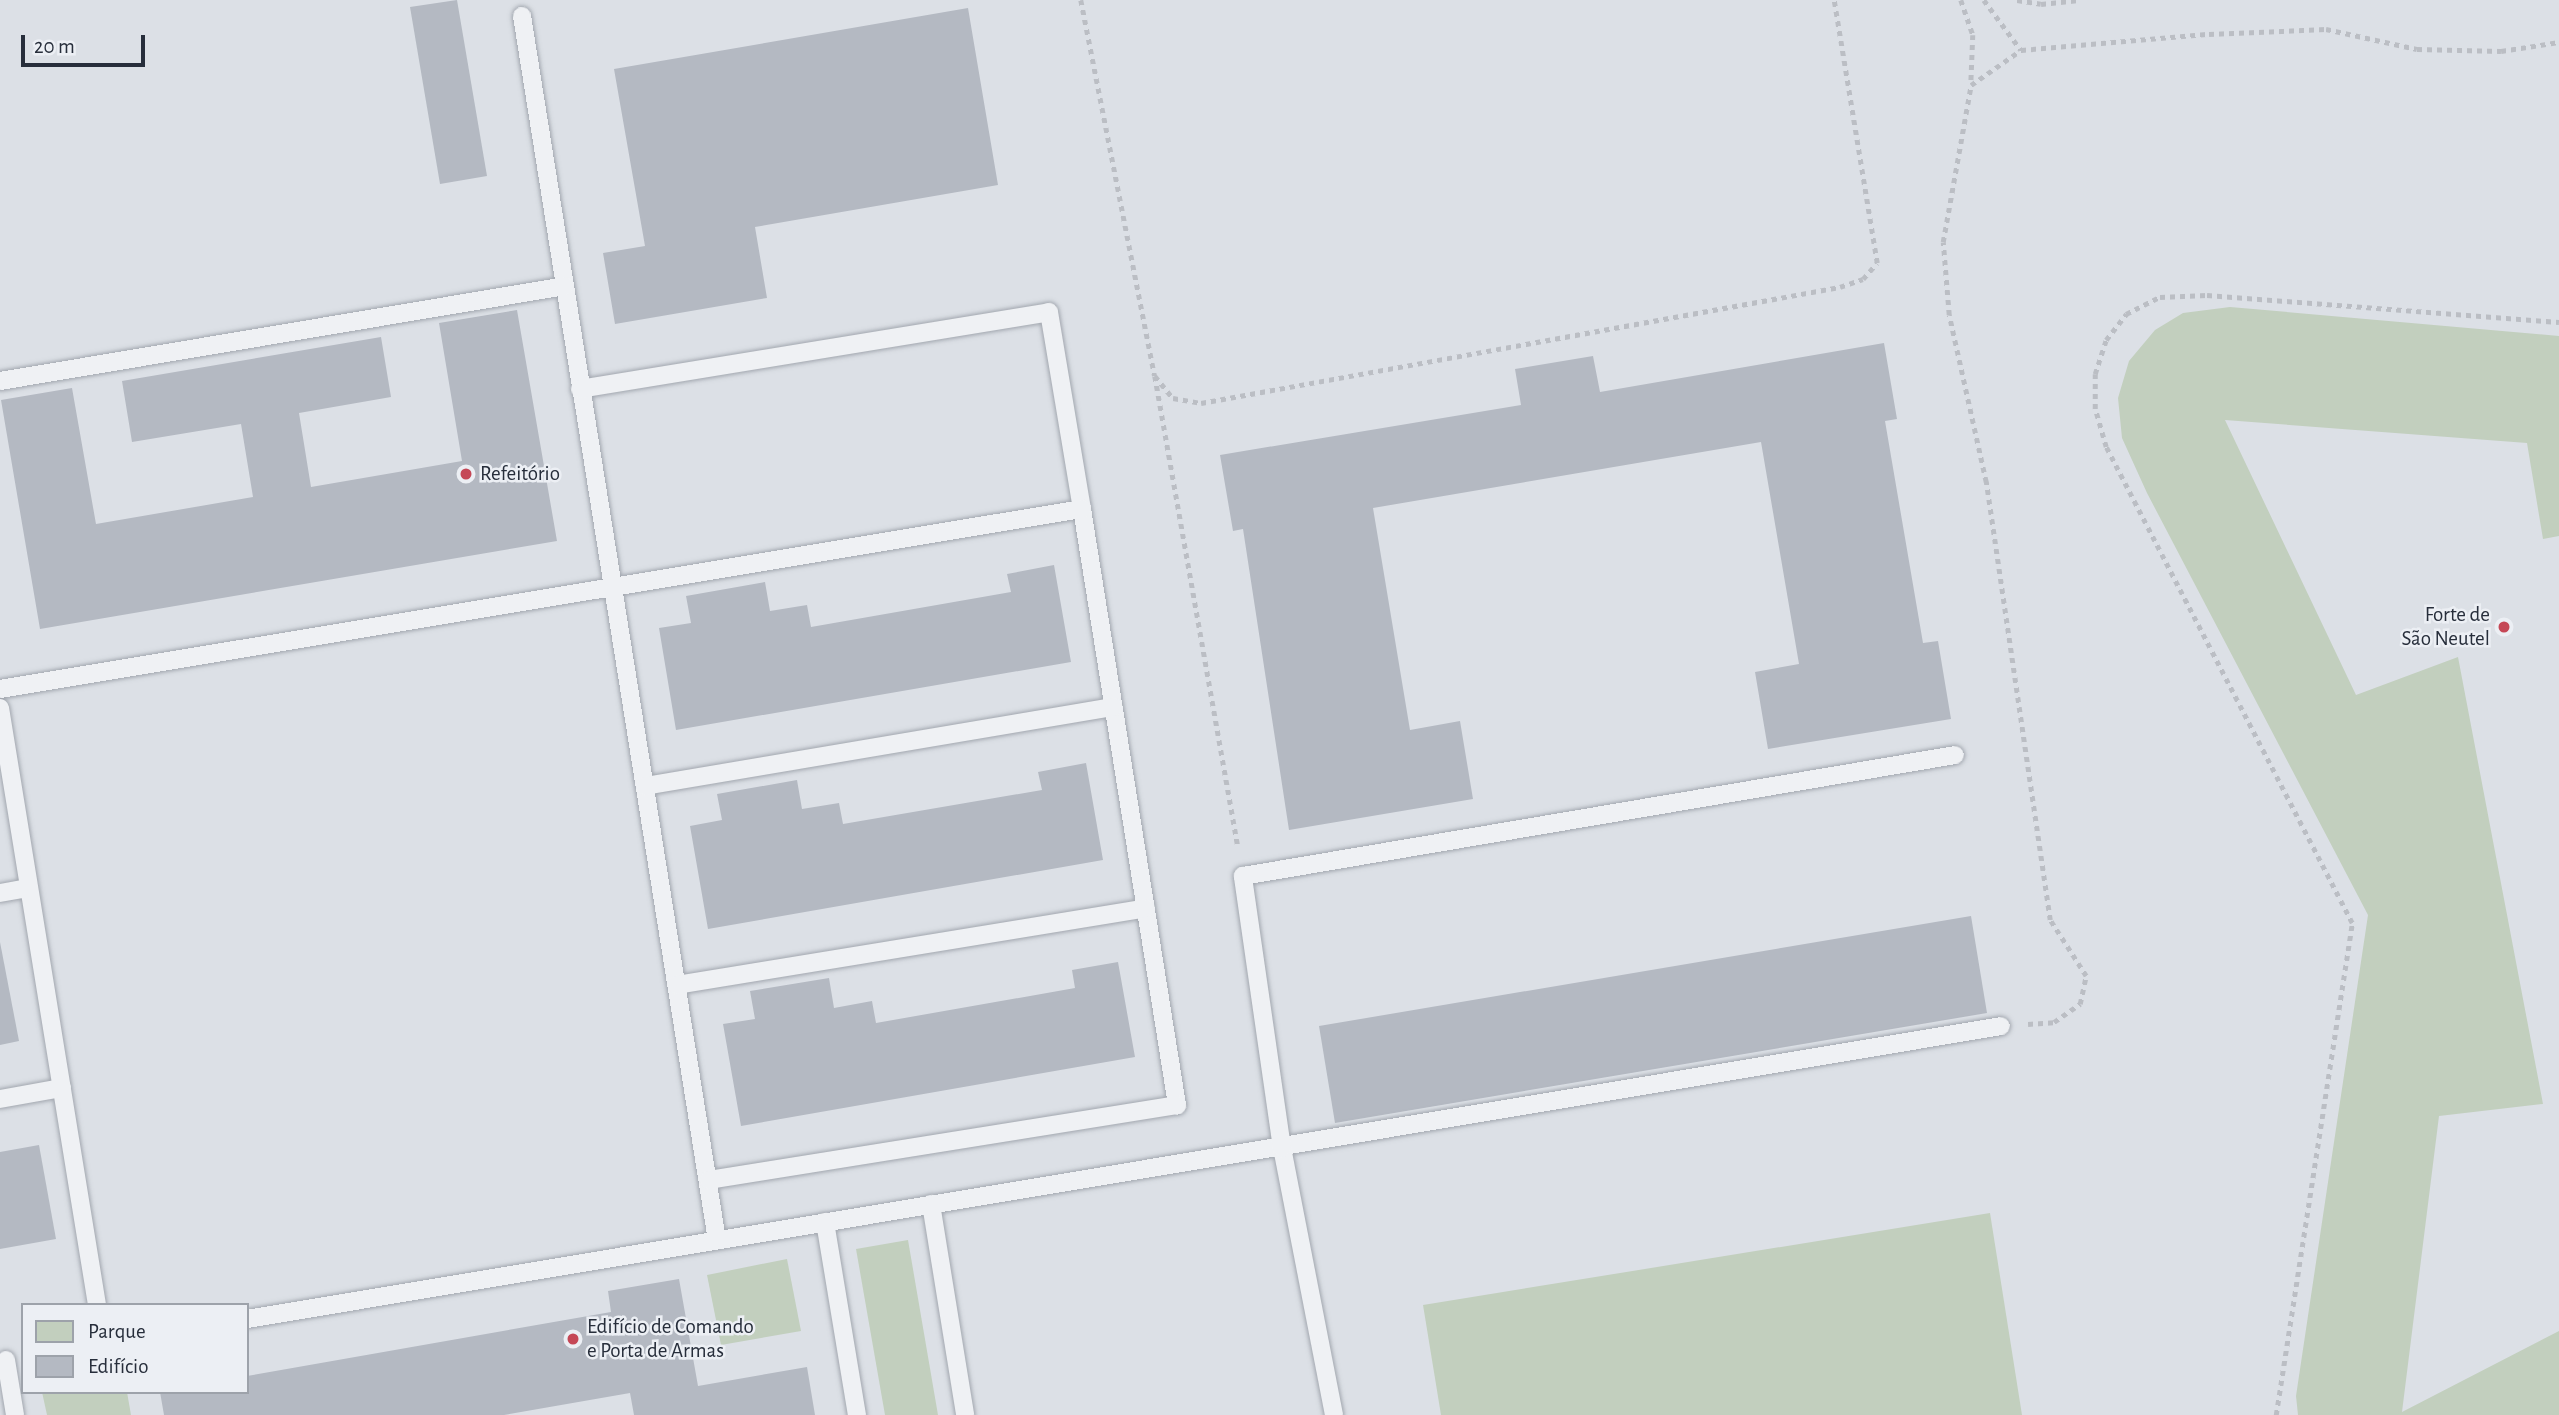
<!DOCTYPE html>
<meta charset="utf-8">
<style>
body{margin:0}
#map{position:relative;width:2559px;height:1415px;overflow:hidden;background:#dce0e6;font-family:"Alegreya Sans",sans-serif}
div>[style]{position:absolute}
.green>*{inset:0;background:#c2cfbe}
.building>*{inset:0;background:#b4b9c2}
.path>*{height:4.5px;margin-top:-2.25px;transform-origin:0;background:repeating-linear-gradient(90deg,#bbbec4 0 5px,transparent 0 10px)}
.roads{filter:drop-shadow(0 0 2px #a2a7af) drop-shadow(0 0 2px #a2a7af)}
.service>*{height:18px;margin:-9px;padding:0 9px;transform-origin:9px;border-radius:9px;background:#eff1f4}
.dots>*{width:19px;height:19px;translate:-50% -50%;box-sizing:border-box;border:4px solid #eceff4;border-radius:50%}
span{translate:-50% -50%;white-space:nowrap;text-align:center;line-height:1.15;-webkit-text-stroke:5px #eceff4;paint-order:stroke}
.poi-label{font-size:21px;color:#272e3b}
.left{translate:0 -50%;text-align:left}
.right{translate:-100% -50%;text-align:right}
.legend{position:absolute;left:21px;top:1303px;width:228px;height:91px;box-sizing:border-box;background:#eceff4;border:2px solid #9da2aa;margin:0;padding:9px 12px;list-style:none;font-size:21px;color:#272e3b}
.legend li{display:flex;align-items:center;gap:14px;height:35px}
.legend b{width:35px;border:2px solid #9da2aa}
.scale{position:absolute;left:21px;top:35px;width:124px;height:32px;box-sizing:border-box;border:4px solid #272e3b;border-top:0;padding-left:9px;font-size:21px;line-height:24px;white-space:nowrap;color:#272e3b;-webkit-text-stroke:5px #eceff4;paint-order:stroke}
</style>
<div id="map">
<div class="green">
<i style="clip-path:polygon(2230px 307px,2559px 336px,2559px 536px,2543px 539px,2527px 443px,2225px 420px,2356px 695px,2458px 657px,2543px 1104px,2439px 1116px,2402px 1412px,2559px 1331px,2559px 1415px,2298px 1415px,2296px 1396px,2368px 915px,2147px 493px,2122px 438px,2118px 398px,2129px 361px,2155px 330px,2183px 313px)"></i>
<i style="clip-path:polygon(1990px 1213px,2022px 1415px,1441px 1415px,1423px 1305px)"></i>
<i style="clip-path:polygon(908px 1240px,938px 1415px,885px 1415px,856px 1249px)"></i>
<i style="clip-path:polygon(787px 1259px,801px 1331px,721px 1345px,707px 1275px)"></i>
<i style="clip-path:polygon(42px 1392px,127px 1392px,131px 1415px,47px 1415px)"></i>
</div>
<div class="building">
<i style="clip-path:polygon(457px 0,487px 176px,440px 184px,410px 7px)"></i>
<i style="clip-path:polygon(968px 8px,998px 185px,755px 227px,767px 298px,615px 324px,603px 253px,645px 246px,614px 69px)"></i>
<i style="clip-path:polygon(517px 310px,557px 541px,40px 629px,1px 400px,72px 388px,96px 524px,253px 497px,241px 424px,132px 442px,122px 381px,381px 337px,391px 397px,299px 413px,311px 487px,462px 461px,439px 323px)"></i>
<i style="clip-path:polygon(1884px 343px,1897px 419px,1885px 421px,1923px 643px,1938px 641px,1951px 719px,1768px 749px,1755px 672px,1799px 664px,1761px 442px,1373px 508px,1410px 730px,1460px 721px,1473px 799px,1289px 830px,1243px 529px,1233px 531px,1220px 455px,1521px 405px,1515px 369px,1593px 356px,1600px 392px)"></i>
<i style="clip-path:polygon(1054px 565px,1071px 662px,676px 730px,659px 628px,691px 623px,686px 596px,765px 582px,770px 611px,807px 605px,811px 627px,1011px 592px,1007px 574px)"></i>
<i style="clip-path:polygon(1086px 763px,1103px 860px,708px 929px,690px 826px,722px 820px,717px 794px,797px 780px,802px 809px,839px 803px,843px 824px,1042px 790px,1038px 772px)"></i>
<i style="clip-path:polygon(1971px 916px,1987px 1013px,1335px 1123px,1319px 1026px)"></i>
<i style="clip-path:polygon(0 942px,19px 1041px,0 1045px)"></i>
<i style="clip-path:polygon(1118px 962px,1135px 1057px,741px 1126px,723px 1024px,755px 1019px,750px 991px,829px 978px,834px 1008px,872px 1001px,876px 1023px,1075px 988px,1072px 970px)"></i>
<i style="clip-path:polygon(39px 1145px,56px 1239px,0 1249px,0 1152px)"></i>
<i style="clip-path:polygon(679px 1279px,698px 1386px,807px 1367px,815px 1415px,634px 1415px,630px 1393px,504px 1415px,164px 1415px,160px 1392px,247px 1392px,247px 1376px,611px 1312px,608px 1291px)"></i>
</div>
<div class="path">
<i style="left:1081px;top:0;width:383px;rotate:78.9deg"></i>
<i style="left:1155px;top:376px;width:477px;rotate:80deg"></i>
<i style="left:1961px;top:0;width:37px;rotate:71deg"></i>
<i style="left:1973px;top:35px;width:49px;rotate:92.3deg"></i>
<i style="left:1984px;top:0;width:62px;rotate:53.5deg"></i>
<i style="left:2017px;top:0;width:24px;rotate:9deg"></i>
<i style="left:2041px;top:4px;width:36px;rotate:-6deg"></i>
<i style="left:1155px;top:376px;width:28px;rotate:51deg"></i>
<i style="left:1173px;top:398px;width:28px;rotate:10deg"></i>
<i style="left:1201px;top:403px;width:649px;rotate:-10.29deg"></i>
<i style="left:1840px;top:287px;width:24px;rotate:-19deg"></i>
<i style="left:1863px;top:279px;width:21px;rotate:-49deg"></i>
<i style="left:1877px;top:263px;width:266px;rotate:-99.3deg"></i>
<i style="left:2028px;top:1024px;width:26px;rotate:-4deg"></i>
<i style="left:2054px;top:1022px;width:32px;rotate:-35deg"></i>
<i style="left:2080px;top:1004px;width:29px;rotate:-78deg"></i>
<i style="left:2086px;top:976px;width:67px;rotate:-122.7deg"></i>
<i style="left:2050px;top:920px;width:443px;rotate:-98.3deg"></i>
<i style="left:1986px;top:482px;width:171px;rotate:-102.5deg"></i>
<i style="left:1949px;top:315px;width:73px;rotate:-94.7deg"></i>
<i style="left:1943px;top:242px;width:159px;rotate:-79.9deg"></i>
<i style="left:1971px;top:85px;width:61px;rotate:-35deg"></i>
<i style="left:2021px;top:50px;width:189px;rotate:-4.9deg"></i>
<i style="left:2209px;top:34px;width:117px;rotate:-2.4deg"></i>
<i style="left:2326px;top:29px;width:93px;rotate:12.4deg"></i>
<i style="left:2417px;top:49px;width:84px;rotate:1.4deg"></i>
<i style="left:2501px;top:51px;width:59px;rotate:-8.8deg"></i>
<i style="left:2276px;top:1415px;width:498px;rotate:-81.2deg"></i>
<i style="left:2352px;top:923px;width:536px;rotate:-117.33deg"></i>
<i style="left:2106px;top:447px;width:40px;rotate:-106deg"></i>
<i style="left:2095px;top:409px;width:35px;rotate:-90deg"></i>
<i style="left:2095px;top:374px;width:36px;rotate:-72deg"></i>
<i style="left:2106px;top:340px;width:33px;rotate:-52deg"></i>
<i style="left:2126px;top:314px;width:38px;rotate:-27deg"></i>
<i style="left:2160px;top:297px;width:47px;rotate:-2.4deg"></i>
<i style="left:2207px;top:295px;width:353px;rotate:4.4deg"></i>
</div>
<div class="roads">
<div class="service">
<i style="left:522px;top:16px;width:1239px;rotate:80.95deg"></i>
<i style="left:0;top:381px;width:573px;rotate:-9.54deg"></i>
<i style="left:580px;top:389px;width:475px;rotate:-9.3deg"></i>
<i style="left:1049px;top:312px;width:200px;rotate:80.5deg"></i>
<i style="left:1082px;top:509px;width:604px;rotate:80.94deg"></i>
<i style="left:1177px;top:1105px;width:474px;rotate:170.9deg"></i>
<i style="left:0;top:689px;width:1097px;rotate:-9.45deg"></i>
<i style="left:0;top:708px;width:605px;rotate:80.77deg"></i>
<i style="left:645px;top:786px;width:475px;rotate:-9.6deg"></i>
<i style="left:0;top:893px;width:29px;rotate:-10deg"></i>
<i style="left:677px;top:985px;width:475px;rotate:-9.3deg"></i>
<i style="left:0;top:1099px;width:63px;rotate:-10.1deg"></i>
<i style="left:931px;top:1204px;width:214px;rotate:80.8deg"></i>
<i style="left:825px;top:1222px;width:196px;rotate:80.6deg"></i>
<i style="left:247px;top:1319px;width:1778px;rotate:-9.48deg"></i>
<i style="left:6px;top:1360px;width:56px;rotate:80.7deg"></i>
<i style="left:1334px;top:1415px;width:272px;rotate:-101deg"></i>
<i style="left:1282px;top:1148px;width:275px;rotate:-98.2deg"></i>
<i style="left:1243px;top:876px;width:722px;rotate:-9.64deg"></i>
</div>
</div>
<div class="dots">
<i style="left:466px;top:474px;background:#c54756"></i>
<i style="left:2504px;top:627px;background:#c54756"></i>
<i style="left:573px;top:1339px;background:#c54756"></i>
</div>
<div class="poi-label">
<span class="left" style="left:480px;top:474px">Refeitório</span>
<span class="right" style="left:2490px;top:627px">Forte de<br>São Neutel</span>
<span class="left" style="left:587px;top:1339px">Edifício de Comando<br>e Porta de Armas</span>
</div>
<ul class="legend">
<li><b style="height:19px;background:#c2cfbe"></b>Parque</li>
<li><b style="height:19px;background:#b4b9c2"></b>Edifício</li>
</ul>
<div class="scale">20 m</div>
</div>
